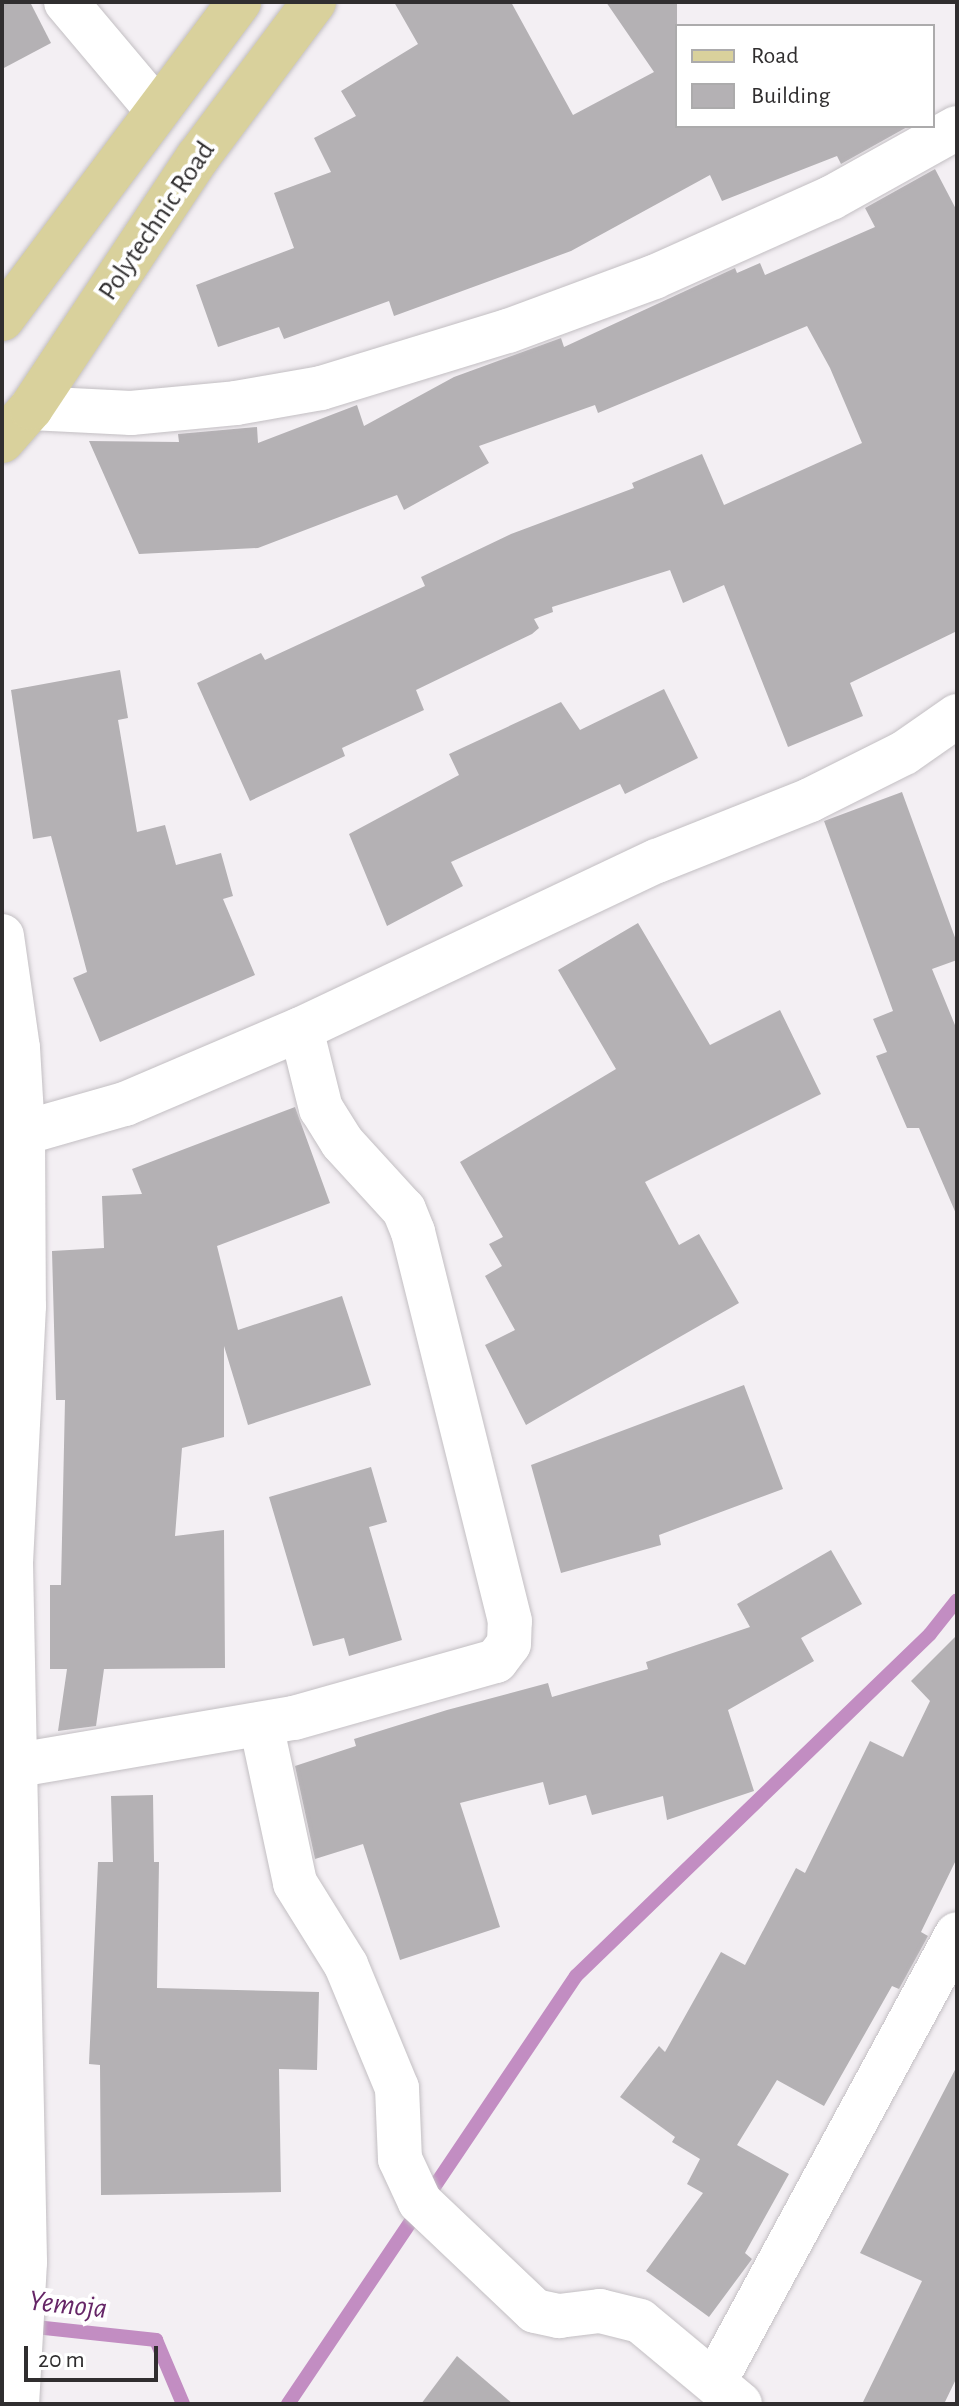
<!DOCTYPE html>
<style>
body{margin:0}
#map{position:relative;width:959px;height:2406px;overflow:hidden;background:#f3eff3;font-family:"Alegreya Sans",sans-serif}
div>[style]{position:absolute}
.stream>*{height:14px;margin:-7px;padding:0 7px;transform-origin:7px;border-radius:7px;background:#c28dc2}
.building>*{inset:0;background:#b4b1b4}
.roads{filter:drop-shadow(0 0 2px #c3bfc3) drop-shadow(0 0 2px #c3bfc3)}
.street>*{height:44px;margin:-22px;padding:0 22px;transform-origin:22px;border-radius:22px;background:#fff}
.primary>*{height:44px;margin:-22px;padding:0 22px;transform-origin:22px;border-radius:22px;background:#d9d19c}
span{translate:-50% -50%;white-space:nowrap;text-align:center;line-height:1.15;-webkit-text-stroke:8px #fff;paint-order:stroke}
.street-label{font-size:28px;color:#302e2f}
.water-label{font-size:30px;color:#662667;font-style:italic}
.frame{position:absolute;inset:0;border:4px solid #302e2f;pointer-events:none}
.legend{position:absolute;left:675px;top:24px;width:260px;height:104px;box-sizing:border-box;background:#fff;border:2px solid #acabac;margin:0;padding:10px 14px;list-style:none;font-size:24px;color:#302e2f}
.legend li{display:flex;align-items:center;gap:16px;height:40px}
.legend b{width:40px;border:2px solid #acabac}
.scale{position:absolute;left:24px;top:2346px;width:134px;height:36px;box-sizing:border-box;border:4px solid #302e2f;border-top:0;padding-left:10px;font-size:24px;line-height:28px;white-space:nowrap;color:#302e2f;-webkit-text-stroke:6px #fff;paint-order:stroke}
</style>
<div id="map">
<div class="stream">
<i style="left:26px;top:2326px;width:131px;rotate:6.1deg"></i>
<i style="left:156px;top:2340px;width:69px;rotate:67.1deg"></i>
<i style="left:288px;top:2404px;width:516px;rotate:-56.06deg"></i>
<i style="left:576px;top:1976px;width:492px;rotate:-44deg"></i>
<i style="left:930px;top:1634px;width:43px;rotate:-51.5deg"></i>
</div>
<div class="building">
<i style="clip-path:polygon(2px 2px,30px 2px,51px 43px,2px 69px)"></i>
<i style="clip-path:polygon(394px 2px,511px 2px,573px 115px,654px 72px,606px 2px,677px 2px,677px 126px,909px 126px,841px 164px,837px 156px,722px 201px,710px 175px,571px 251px,394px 316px,389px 301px,284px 339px,279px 327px,218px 347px,196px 285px,294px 248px,274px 193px,331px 172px,314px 138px,356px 116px,341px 91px,418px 44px)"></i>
<i style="clip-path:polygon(935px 169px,957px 211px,957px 631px,850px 683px,863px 716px,788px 747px,724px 585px,683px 603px,670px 570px,552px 607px,553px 612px,534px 619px,539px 628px,532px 634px,416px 690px,424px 710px,342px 748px,345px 756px,250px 801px,197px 683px,261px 653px,265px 660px,425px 586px,421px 577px,511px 534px,634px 488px,632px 483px,702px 454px,724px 505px,862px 443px,830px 368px,807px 326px,598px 413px,595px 405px,479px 446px,489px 463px,404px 510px,397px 495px,258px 548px,139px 554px,89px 441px,179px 442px,178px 434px,257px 427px,258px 443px,357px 405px,364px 426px,454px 377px,561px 338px,564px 347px,735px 268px,737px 273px,760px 263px,765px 275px,875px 227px,865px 208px)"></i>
<i style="clip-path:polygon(120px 670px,128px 718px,118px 720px,137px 832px,165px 825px,176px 865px,221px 853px,233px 896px,223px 899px,255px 975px,100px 1042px,73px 978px,87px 972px,51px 836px,33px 839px,11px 690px)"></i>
<i style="clip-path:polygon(664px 689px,698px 758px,625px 794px,620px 784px,451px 862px,463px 886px,387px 926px,349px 834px,459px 775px,449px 754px,561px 702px,580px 730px)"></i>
<i style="clip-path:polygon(902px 792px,957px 943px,957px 960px,932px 969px,957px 1030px,957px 1216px,919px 1128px,907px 1128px,876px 1056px,887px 1052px,873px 1019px,893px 1011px,824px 821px)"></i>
<i style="clip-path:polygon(638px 923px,710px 1045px,780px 1010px,821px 1094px,645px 1182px,679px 1245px,699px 1234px,739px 1303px,526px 1425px,485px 1345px,515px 1330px,485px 1276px,502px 1266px,489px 1244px,503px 1237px,460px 1162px,616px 1069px,558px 970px)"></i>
<i style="clip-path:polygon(295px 1107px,330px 1203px,217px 1246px,238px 1330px,342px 1296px,371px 1385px,248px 1425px,224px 1346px,224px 1437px,182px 1448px,175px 1536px,224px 1530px,225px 1668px,104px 1669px,96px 1726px,58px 1731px,67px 1669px,50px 1669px,50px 1585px,61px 1585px,65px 1400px,56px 1400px,52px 1251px,104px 1248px,102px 1196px,142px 1194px,132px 1169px)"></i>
<i style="clip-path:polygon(744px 1385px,783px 1489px,659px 1535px,661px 1545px,561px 1573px,531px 1465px)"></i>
<i style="clip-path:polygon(371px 1467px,387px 1522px,369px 1527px,402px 1640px,349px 1656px,344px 1638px,313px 1646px,269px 1497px)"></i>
<i style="clip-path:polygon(831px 1550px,862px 1604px,801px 1638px,814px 1661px,728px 1710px,754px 1791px,667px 1820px,663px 1796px,592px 1815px,586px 1795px,549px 1805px,543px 1782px,460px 1803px,500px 1927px,400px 1960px,363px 1844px,315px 1859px,295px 1766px,356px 1746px,354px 1739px,447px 1710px,548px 1683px,552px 1697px,648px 1669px,646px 1662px,750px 1627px,737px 1604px)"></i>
<i style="clip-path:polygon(957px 1635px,957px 1858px,921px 1932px,928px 1936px,899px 1989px,892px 1986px,824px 2106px,777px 2080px,737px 2145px,789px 2174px,745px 2253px,752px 2259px,709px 2317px,646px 2271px,703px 2193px,687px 2184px,700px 2159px,672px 2142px,675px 2137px,620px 2097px,659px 2046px,665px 2052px,721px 1952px,745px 1965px,796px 1868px,805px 1873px,870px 1741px,903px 1757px,930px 1701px,911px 1681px)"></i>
<i style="clip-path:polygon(153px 1795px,154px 1862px,159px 1862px,157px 1988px,319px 1992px,317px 2070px,279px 2069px,281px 2192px,101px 2195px,100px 2065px,89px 2064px,98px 1862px,113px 1862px,111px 1796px)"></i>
<i style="clip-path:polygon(957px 2066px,957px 2377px,944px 2404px,862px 2404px,922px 2281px,860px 2253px)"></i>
<i style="clip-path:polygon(457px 2356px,513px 2404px,421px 2404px)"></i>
</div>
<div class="roads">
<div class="street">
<i style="left:66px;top:2px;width:141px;rotate:49.9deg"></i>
<i style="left:31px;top:408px;width:100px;rotate:2.9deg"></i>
<i style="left:131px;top:413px;width:105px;rotate:-5.4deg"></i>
<i style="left:236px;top:403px;width:86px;rotate:-10deg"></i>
<i style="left:321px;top:388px;width:195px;rotate:-17deg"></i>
<i style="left:508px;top:331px;width:156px;rotate:-20.3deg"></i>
<i style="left:654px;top:277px;width:194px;rotate:-24.1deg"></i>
<i style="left:831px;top:198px;width:144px;rotate:-29.1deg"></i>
<i style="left:2px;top:936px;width:113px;rotate:81.9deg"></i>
<i style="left:18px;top:1048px;width:85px;rotate:86.6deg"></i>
<i style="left:23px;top:1133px;width:173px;rotate:89.7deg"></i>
<i style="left:24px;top:1306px;width:257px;rotate:92.9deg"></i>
<i style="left:11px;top:1563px;width:699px;rotate:88.85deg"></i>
<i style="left:25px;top:2262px;width:142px;rotate:93.2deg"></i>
<i style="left:23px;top:1133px;width:106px;rotate:-15.9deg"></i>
<i style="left:125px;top:1104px;width:191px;rotate:-23.1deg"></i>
<i style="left:301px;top:1029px;width:394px;rotate:-25.3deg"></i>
<i style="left:657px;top:861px;width:165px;rotate:-21.7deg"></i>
<i style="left:810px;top:800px;width:105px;rotate:-26.6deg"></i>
<i style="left:904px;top:753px;width:65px;rotate:-34.9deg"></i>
<i style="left:261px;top:1724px;width:163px;rotate:77.9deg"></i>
<i style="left:295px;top:1883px;width:97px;rotate:58.1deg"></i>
<i style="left:346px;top:1965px;width:133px;rotate:67.5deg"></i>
<i style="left:397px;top:2088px;width:71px;rotate:87.6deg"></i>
<i style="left:400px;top:2159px;width:47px;rotate:65.1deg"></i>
<i style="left:420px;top:2202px;width:158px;rotate:43.5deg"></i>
<i style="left:535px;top:2311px;width:25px;rotate:12deg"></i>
<i style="left:559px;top:2316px;width:41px;rotate:-7deg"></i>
<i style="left:600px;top:2311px;width:41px;rotate:14deg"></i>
<i style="left:640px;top:2321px;width:130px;rotate:39.7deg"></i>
<i style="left:12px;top:1766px;width:286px;rotate:-9.7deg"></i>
<i style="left:294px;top:1718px;width:210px;rotate:-15.8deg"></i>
<i style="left:496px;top:1661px;width:21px;rotate:-53deg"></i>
<i style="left:509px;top:1644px;width:23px;rotate:-88deg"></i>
<i style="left:510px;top:1621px;width:401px;rotate:-104deg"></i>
<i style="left:413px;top:1232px;width:24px;rotate:-112deg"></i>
<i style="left:404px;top:1210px;width:92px;rotate:-132.4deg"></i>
<i style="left:342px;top:1142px;width:39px;rotate:-122deg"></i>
<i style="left:321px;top:1109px;width:82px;rotate:-104deg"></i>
<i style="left:715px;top:2381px;width:508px;rotate:-61.57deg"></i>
</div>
<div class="primary">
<i style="left:2px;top:319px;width:396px;rotate:-53.2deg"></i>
<i style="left:2px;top:441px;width:44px;rotate:-48.7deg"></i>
<i style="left:31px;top:408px;width:301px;rotate:-56.4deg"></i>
<i style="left:198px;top:157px;width:194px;rotate:-53.2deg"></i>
</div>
</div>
<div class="street-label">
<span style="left:157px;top:221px;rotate:-56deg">Polytechnic Road</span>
</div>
<div class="water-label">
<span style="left:68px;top:2305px;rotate:6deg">Yemoja</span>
</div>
<div class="frame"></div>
<ul class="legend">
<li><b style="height:10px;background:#d9d19c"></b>Road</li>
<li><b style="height:22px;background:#b4b1b4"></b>Building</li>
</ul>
<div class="scale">20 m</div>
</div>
